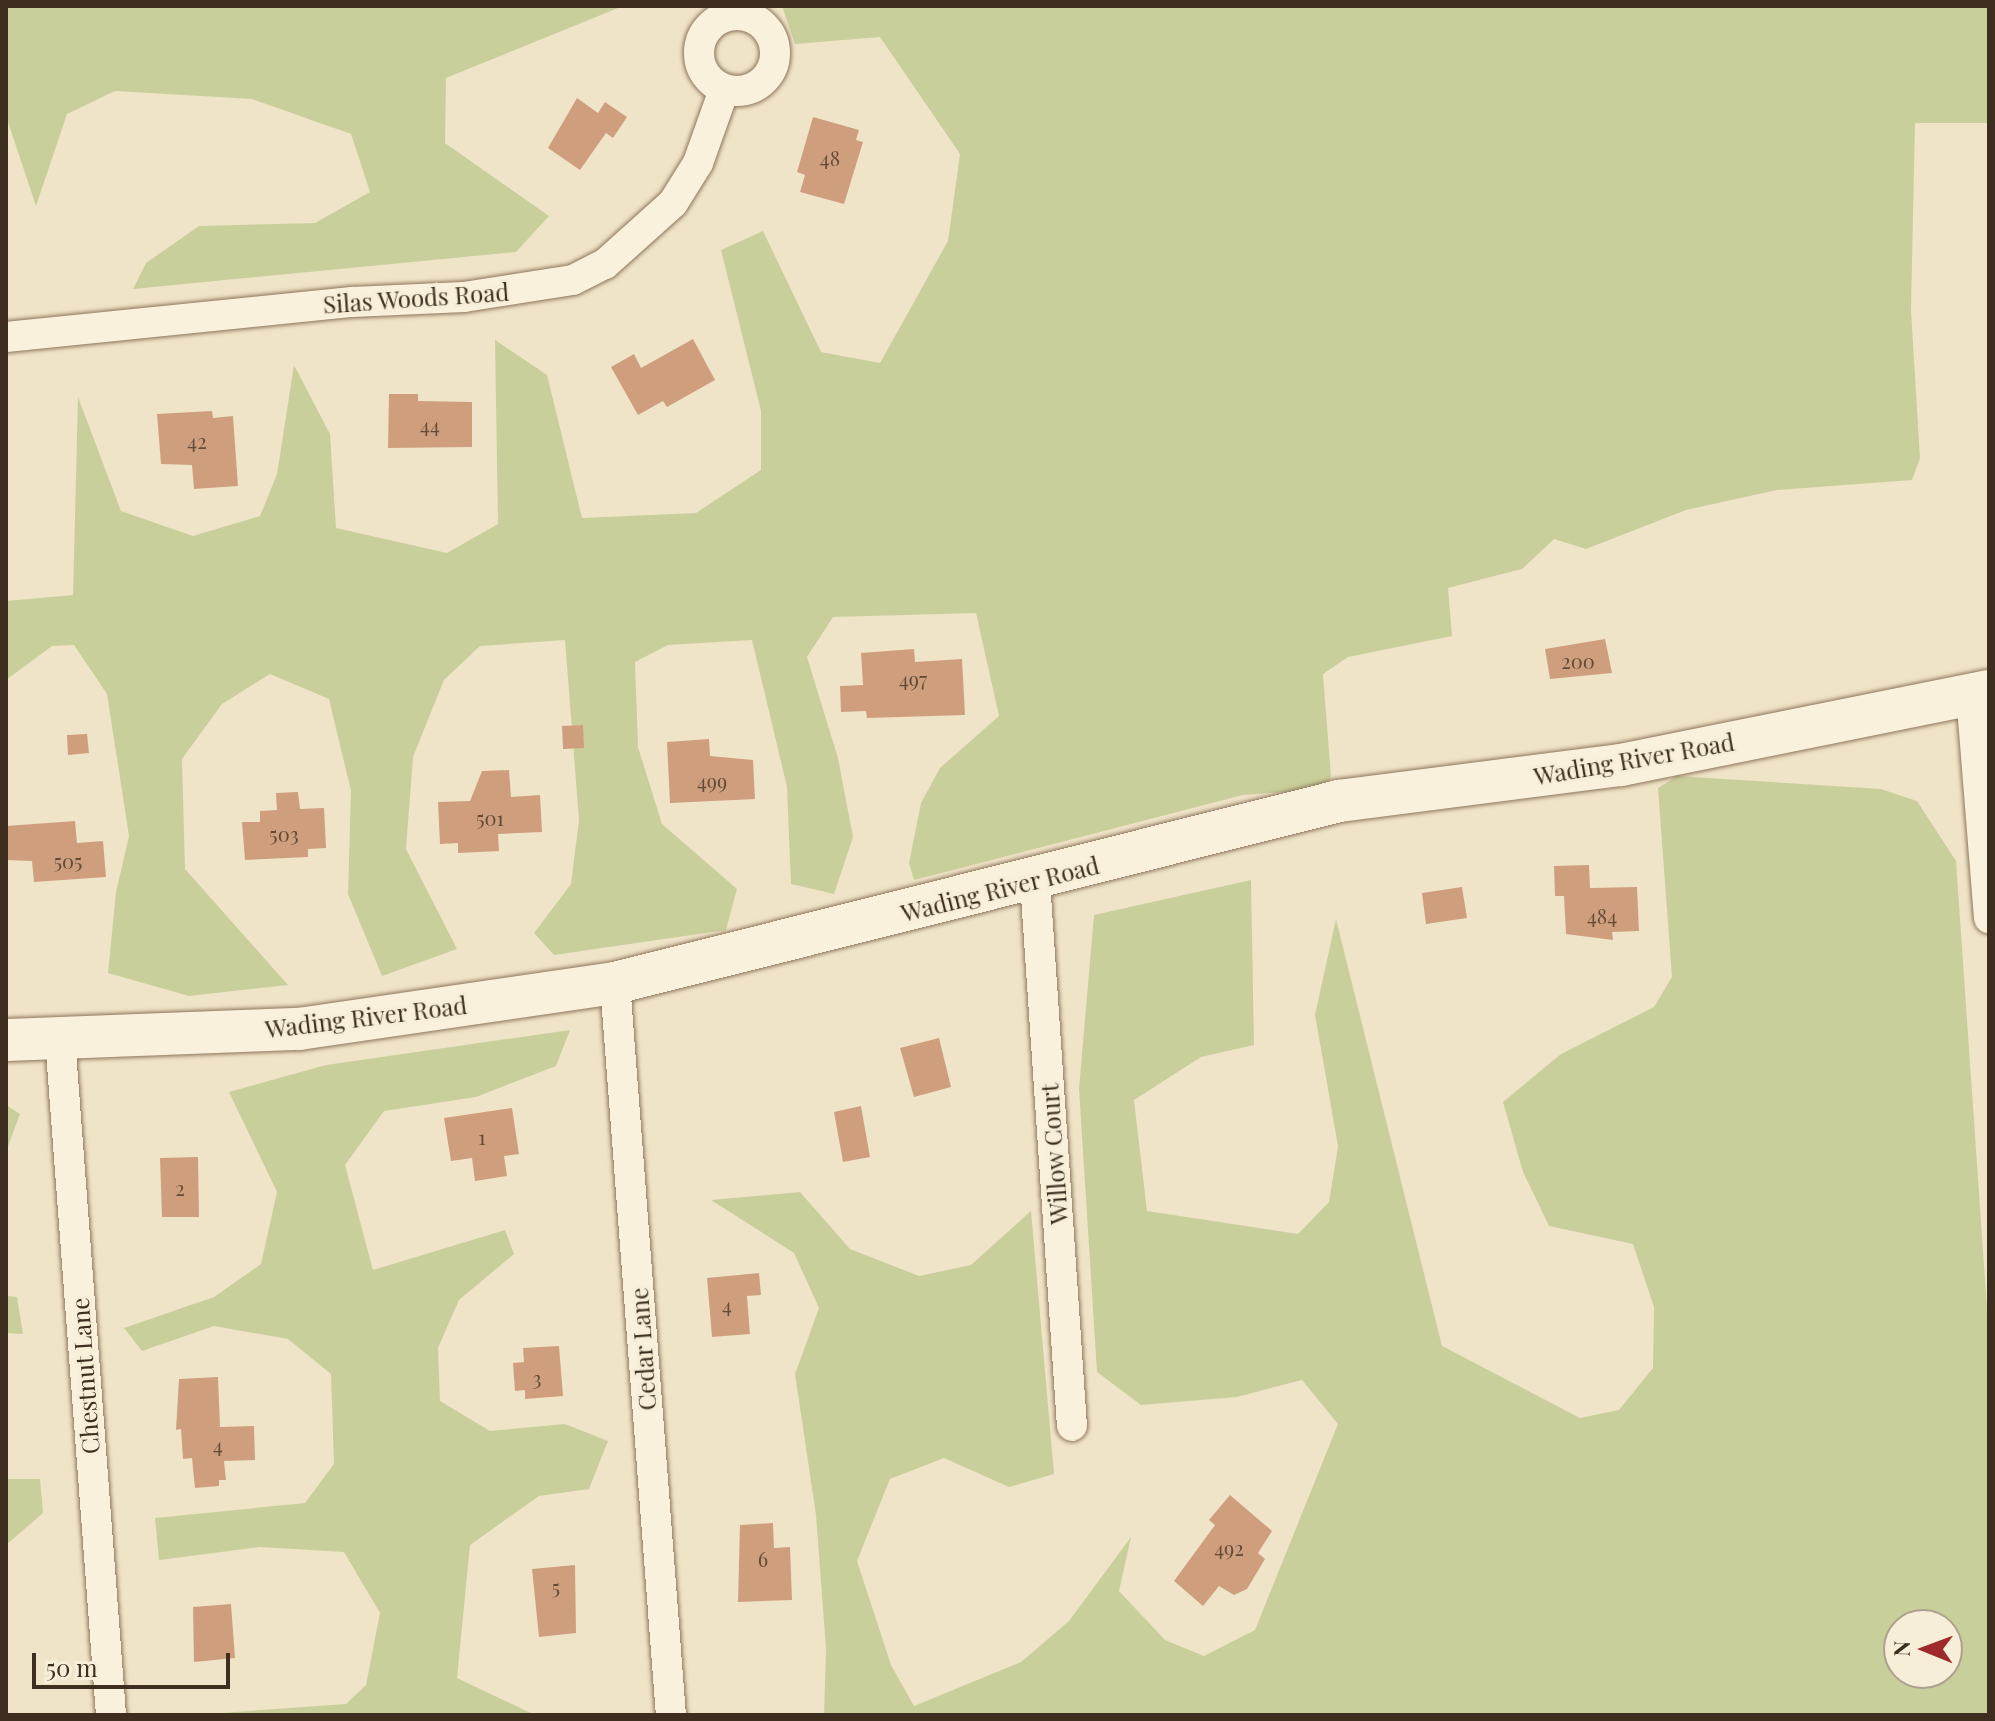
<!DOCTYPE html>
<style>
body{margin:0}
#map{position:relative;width:1995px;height:1721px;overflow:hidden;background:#f0e4c8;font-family:"Playfair Display",serif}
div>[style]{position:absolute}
.green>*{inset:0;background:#c9cf9b}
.building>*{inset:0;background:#cf9f7d}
.roads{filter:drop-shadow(0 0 2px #8d765c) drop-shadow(0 0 2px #8d765c)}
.minor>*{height:30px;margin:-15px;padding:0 15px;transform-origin:15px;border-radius:15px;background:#faf1dc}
.minor>.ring{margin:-15px;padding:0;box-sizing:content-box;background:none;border:30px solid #faf1dc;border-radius:50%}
.secondary>*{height:42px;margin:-21px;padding:0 21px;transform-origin:21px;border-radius:21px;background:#faf1dc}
span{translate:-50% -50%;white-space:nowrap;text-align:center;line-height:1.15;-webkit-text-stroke:6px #f7eed8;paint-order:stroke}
.number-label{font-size:20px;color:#624a37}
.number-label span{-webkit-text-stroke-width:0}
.street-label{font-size:24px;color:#3d2e20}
.frame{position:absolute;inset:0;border:8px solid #3d2e20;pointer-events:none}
.north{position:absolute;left:1883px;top:1609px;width:80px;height:80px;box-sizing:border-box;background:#f7eed8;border:2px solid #ada18e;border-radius:50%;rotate:271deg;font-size:22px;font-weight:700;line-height:32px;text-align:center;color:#3d2e20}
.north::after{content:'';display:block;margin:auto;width:28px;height:36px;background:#9e2a2b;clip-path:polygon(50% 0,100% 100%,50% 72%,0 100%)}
.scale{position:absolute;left:32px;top:1653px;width:198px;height:36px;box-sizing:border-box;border:4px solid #3d2e20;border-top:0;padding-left:10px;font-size:24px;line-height:28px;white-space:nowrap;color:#3d2e20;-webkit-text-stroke:6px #f7eed8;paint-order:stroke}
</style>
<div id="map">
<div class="green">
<i style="clip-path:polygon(6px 6px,623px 6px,446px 78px,445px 143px,549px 216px,516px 252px,133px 289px,146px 263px,199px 226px,315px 223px,370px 192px,351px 134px,252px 99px,115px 91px,67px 114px,36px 206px,6px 116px)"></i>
<i style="clip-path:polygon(782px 6px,1989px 6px,1989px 123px,1915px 123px,1911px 310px,1920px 458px,1912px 480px,1777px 490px,1686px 510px,1586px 549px,1554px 539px,1522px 569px,1448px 588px,1452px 636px,1348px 657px,1323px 674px,1331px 777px,1322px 789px,1243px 795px,914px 880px,909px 863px,921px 803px,940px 768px,999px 716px,976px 613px,833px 617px,807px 657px,838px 758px,853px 837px,834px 894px,791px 884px,787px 787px,752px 640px,668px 645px,635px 662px,638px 747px,662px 824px,737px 889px,726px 930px,554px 955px,534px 933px,571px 884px,579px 820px,565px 640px,480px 646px,444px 680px,413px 757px,406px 849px,457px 949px,382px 976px,348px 894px,351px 791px,329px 699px,270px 674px,222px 704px,182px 759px,185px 869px,288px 985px,189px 996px,108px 973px,116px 892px,129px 836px,107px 694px,74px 645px,52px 646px,6px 680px,6px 601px,73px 595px,78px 397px,121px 511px,193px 536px,260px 516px,277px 474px,294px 365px,330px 434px,336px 528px,447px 553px,498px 524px,495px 340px,547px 375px,582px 518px,696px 513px,761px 470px,761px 411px,721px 250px,763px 231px,821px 352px,880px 363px,948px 241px,960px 154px,880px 37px,795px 44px)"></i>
<i style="clip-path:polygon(evenodd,1677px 776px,1881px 789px,1917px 801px,1956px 861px,1989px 1337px,1989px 1715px,824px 1715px,826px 1649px,816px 1515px,795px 1374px,819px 1308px,794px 1253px,711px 1200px,800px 1192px,850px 1249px,919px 1276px,971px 1265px,1031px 1211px,1054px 1474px,1009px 1487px,944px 1458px,890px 1479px,857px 1561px,891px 1665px,914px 1706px,1021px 1662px,1069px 1621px,1131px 1537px,1119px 1591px,1165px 1640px,1204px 1656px,1255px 1630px,1338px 1424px,1302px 1380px,1237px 1397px,1141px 1405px,1097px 1372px,1079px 1089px,1094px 915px,1251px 880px,1254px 1045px,1201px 1057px,1134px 1100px,1147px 1211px,1298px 1234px,1329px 1202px,1338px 1146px,1315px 1015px,1336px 919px,1442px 1346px,1580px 1418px,1619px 1410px,1653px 1368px,1654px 1307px,1633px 1244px,1549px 1226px,1523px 1172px,1503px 1102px,1561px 1054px,1654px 1007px,1672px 977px,1658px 788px,1677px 776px,1947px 1625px,1947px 1673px,1899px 1673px,1899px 1625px,1947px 1625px)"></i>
<i style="clip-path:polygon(570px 1030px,556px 1066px,476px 1097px,384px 1111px,345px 1165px,373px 1270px,505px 1230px,514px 1254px,459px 1300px,438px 1348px,440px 1401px,490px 1431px,565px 1424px,608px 1441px,589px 1489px,539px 1496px,470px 1545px,457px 1678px,535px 1715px,193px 1715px,346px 1704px,366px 1685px,380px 1613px,344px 1552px,260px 1547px,159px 1560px,155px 1518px,305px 1503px,334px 1464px,331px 1374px,288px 1339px,214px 1326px,142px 1351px,124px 1328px,214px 1297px,261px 1264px,277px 1192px,229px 1092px,326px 1065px)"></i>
<i style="clip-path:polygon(6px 1105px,20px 1114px,6px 1152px)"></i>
<i style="clip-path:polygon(6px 1296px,17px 1297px,23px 1334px,6px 1333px)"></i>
<i style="clip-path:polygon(6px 1479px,40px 1479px,43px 1513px,6px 1545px)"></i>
</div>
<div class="building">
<i style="clip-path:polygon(577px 98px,598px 113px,605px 102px,627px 117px,613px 138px,606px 133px,580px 170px,548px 148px)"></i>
<i style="clip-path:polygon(813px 117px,859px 130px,856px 140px,863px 142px,844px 204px,800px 192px,805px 175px,797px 172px)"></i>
<i style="clip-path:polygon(693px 339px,715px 380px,667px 407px,663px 401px,638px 415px,611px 367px,634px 354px,641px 368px)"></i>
<i style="clip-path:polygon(389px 394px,418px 394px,418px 401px,472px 402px,472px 447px,388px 448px)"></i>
<i style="clip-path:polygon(212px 411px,213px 418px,233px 416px,238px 486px,194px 489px,192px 465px,161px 464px,157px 414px)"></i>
<i style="clip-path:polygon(1605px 639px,1612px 673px,1550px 679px,1545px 649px)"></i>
<i style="clip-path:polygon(914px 649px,915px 662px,962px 659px,965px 715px,867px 718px,866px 711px,841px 712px,840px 686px,863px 685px,861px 653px)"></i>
<i style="clip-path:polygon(583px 725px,584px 748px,563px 749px,562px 726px)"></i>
<i style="clip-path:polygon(87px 734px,89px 753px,68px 755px,67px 735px)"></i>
<i style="clip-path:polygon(709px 739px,710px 756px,753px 760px,755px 799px,670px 803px,667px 742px)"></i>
<i style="clip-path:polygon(509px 770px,511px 797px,540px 795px,542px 832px,498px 834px,499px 851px,458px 853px,458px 843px,440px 844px,438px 802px,470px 801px,482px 771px)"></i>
<i style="clip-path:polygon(298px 792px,300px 809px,324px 808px,326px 848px,308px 849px,308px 857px,245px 860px,242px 822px,260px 822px,260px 811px,277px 810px,276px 793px)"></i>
<i style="clip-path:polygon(75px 821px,77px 843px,103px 841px,106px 877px,34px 882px,32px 861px,6px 860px,6px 826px)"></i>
<i style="clip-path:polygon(1589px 865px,1590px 888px,1637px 887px,1639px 931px,1612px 932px,1613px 940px,1566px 934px,1564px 896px,1555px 896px,1554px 866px)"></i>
<i style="clip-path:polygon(1462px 887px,1467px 918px,1426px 924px,1422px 893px)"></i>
<i style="clip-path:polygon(939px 1038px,951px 1087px,914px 1097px,900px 1048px)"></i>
<i style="clip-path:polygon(861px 1106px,870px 1157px,843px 1162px,834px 1112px)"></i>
<i style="clip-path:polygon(512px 1108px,519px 1154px,504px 1156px,507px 1176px,475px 1181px,472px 1158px,451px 1161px,444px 1118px)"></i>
<i style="clip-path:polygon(198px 1157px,199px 1217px,162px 1217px,160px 1158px)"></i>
<i style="clip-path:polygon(759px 1273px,761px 1295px,747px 1296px,750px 1334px,712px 1337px,707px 1278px)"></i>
<i style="clip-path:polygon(559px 1346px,563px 1396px,525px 1399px,525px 1390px,515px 1391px,513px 1363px,524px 1362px,523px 1348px)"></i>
<i style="clip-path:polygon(218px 1377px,220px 1427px,254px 1426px,255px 1460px,224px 1461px,226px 1480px,219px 1480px,219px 1486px,195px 1488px,192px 1458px,183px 1459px,181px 1429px,176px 1430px,179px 1379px)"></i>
<i style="clip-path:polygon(1230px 1495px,1272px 1531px,1258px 1553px,1265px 1559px,1247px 1589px,1234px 1595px,1219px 1586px,1203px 1606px,1174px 1581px,1215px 1525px,1209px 1520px)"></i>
<i style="clip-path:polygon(773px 1523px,774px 1548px,790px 1547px,792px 1600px,738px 1602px,740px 1525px)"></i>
<i style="clip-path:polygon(575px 1565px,576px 1633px,539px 1637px,532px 1569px)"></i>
<i style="clip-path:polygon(231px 1604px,235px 1658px,194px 1662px,193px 1607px)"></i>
</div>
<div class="roads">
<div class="minor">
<i class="ring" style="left:699px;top:15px;width:46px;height:46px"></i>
<i style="left:6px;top:337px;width:348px;rotate:-5.8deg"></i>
<i style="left:352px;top:302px;width:112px;rotate:-2.6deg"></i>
<i style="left:464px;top:297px;width:110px;rotate:-8.9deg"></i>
<i style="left:573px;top:280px;width:36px;rotate:-27deg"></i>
<i style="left:605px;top:264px;width:91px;rotate:-41.9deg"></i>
<i style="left:673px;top:203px;width:47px;rotate:-58deg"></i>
<i style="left:698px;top:163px;width:77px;rotate:-70.4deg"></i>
<i style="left:1971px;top:694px;width:225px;rotate:85.4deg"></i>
<i style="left:1035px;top:881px;width:546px;rotate:86.12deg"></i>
<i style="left:615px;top:983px;width:734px;rotate:85.63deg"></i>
<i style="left:60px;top:1038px;width:679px;rotate:85.69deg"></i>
</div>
<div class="secondary">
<i style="left:6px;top:1040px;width:293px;rotate:-2.2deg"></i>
<i style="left:299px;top:1029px;width:319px;rotate:-8.3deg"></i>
<i style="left:615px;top:983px;width:747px;rotate:-14.11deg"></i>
<i style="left:1339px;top:801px;width:284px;rotate:-7.3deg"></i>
<i style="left:1621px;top:765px;width:375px;rotate:-11.4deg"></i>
</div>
</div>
<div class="number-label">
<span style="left:830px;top:157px">48</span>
<span style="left:430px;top:424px">44</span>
<span style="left:197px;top:440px">42</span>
<span style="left:1578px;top:660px">200</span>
<span style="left:913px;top:678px">497</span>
<span style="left:712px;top:780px">499</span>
<span style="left:490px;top:817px">501</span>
<span style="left:284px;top:833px">503</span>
<span style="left:68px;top:860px">505</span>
<span style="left:1602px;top:915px">484</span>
<span style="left:482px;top:1136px">1</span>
<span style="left:180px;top:1187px">2</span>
<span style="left:727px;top:1304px">4</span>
<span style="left:537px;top:1377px">3</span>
<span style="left:218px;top:1444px">4</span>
<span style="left:1229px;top:1547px">492</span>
<span style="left:763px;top:1558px">6</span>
<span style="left:556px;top:1586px">5</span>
</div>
<div class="street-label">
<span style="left:416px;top:298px;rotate:-4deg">Silas Woods Road</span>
<span style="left:1634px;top:759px;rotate:-10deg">Wading River Road</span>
<span style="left:1000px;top:889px;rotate:-14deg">Wading River Road</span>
<span style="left:366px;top:1017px;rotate:-7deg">Wading River Road</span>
<span style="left:1054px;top:1154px;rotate:-94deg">Willow Court</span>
<span style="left:643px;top:1349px;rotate:-94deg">Cedar Lane</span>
<span style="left:85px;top:1376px;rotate:-94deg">Chestnut Lane</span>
</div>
<div class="frame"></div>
<div class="north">N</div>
<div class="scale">50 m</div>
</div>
